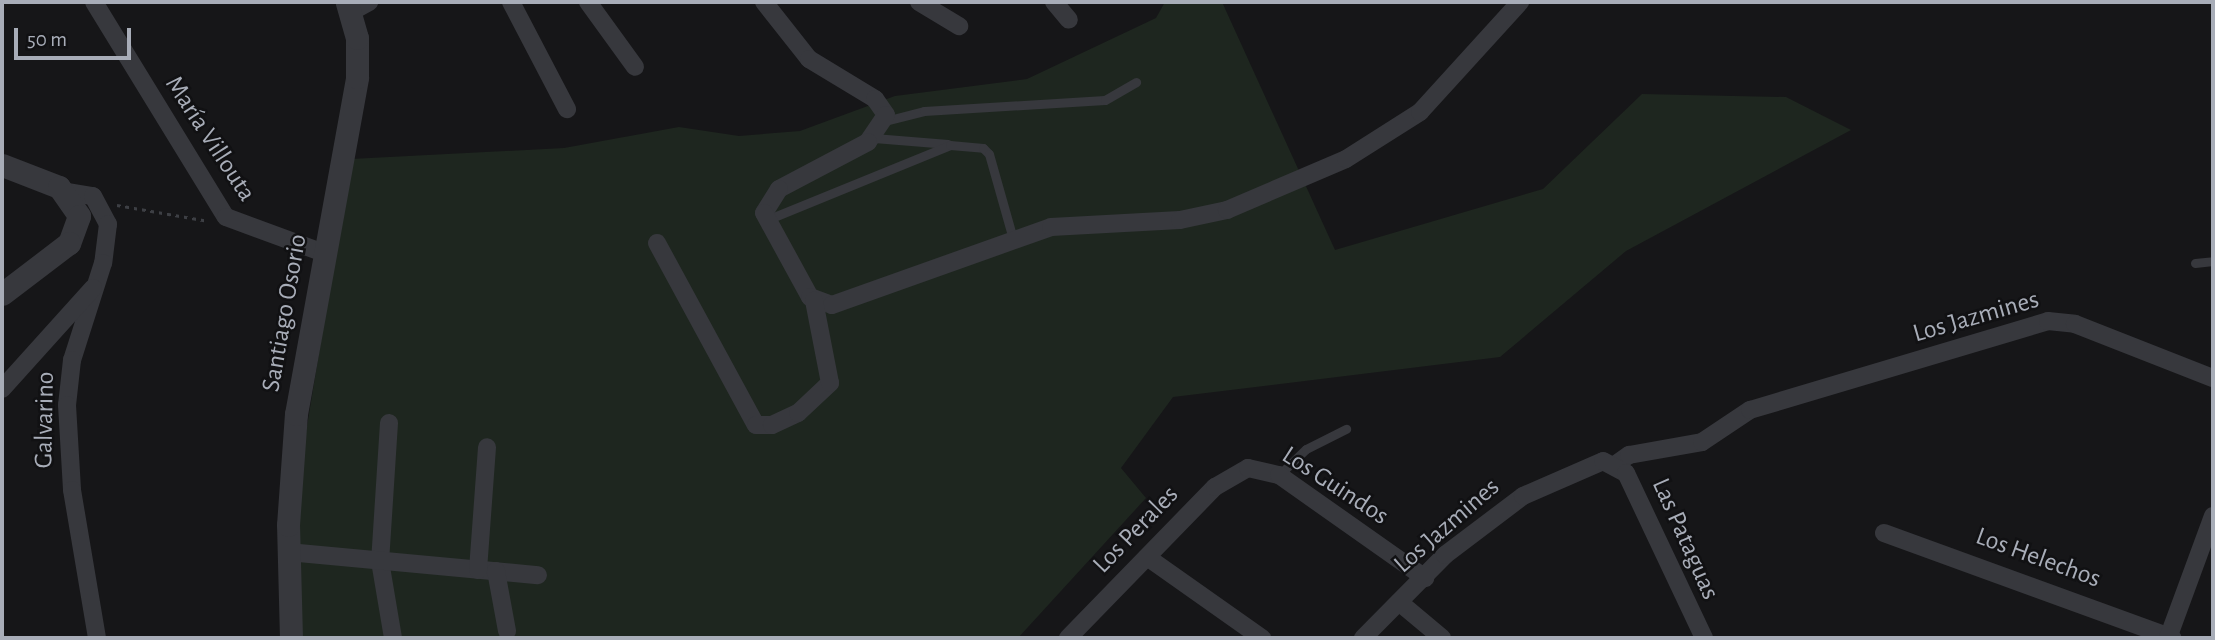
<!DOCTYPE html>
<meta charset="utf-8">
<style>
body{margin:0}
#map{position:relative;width:2215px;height:640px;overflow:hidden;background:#161618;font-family:"Alegreya Sans",sans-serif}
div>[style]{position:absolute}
.green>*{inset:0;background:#1e261f}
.path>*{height:2.5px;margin-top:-1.25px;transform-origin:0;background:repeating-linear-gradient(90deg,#3d3f44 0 3.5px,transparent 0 8.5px)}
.service>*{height:9px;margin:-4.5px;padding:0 4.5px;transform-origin:4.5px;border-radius:4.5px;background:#37383d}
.minor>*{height:18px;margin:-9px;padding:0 9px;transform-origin:9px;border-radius:9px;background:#37383d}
.tertiary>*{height:23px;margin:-11.5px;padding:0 11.5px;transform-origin:11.5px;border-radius:11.5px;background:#37383d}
span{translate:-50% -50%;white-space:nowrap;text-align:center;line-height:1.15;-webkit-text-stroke:5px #111113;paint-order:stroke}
.street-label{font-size:26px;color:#a8adb8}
.frame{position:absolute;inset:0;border:4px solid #a8adb8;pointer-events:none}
.scale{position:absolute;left:14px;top:28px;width:117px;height:32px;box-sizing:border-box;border:4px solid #a8adb8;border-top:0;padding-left:9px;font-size:21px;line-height:24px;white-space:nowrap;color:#a8adb8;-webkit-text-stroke:5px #111113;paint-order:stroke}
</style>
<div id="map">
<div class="green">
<i style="clip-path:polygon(1165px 2px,1222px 2px,1335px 250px,1543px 189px,1642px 94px,1786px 97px,1851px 130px,1626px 251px,1500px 357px,1173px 397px,1121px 468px,1146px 498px,1018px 638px,297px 638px,295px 499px,351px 159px,564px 148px,679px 127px,739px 136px,800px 131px,895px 96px,1027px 79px,1156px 18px)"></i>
</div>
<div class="path">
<i style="left:117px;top:205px;width:93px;rotate:9.9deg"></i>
</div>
<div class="service">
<i style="left:885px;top:121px;width:40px;rotate:-14.4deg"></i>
<i style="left:924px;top:111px;width:181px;rotate:-3.5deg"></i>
<i style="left:1105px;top:100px;width:36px;rotate:-30deg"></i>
<i style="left:874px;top:138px;width:74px;rotate:4.6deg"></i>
<i style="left:764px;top:221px;width:201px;rotate:-22.2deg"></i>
<i style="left:950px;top:145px;width:33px;rotate:5deg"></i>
<i style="left:983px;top:148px;width:8px;rotate:45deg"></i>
<i style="left:989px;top:154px;width:88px;rotate:74.2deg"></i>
<i style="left:2195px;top:263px;width:18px;rotate:-6deg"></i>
<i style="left:1279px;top:475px;width:37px;rotate:-44deg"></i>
<i style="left:1306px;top:449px;width:45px;rotate:-26.6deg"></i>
</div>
<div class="minor">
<i style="left:94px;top:2px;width:252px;rotate:58.5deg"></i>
<i style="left:226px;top:217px;width:104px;rotate:20.2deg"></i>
<i style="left:511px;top:2px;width:121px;rotate:62.4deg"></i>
<i style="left:588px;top:2px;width:80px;rotate:54.1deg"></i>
<i style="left:764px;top:2px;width:73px;rotate:51.7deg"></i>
<i style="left:809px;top:59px;width:77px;rotate:31.2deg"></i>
<i style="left:875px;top:99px;width:19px;rotate:55deg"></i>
<i style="left:886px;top:115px;width:32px;rotate:124deg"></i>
<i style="left:868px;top:142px;width:101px;rotate:152.2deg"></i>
<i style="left:779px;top:189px;width:28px;rotate:122deg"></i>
<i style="left:764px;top:213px;width:96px;rotate:61.3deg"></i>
<i style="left:810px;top:297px;width:23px;rotate:20deg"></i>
<i style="left:832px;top:305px;width:232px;rotate:-19.6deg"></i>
<i style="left:1051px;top:227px;width:129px;rotate:-3.1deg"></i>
<i style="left:1180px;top:220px;width:48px;rotate:-12deg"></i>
<i style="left:1227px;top:210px;width:129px;rotate:-23.2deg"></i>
<i style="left:1346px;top:159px;width:88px;rotate:-32.4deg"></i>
<i style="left:1420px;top:112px;width:149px;rotate:-47.7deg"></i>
<i style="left:919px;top:2px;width:47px;rotate:31deg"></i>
<i style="left:1054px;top:2px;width:23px;rotate:50deg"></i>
<i style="left:351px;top:12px;width:21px;rotate:-29deg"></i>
<i style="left:67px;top:192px;width:26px;rotate:9deg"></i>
<i style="left:93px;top:196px;width:32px;rotate:62deg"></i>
<i style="left:108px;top:224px;width:39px;rotate:97deg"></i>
<i style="left:103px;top:263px;width:102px;rotate:107.7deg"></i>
<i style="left:72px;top:360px;width:45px;rotate:96.3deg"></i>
<i style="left:67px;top:405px;width:85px;rotate:86.6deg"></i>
<i style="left:72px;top:490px;width:150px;rotate:80.4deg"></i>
<i style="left:657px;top:243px;width:207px;rotate:61.5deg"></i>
<i style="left:756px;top:425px;width:16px"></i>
<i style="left:772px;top:425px;width:29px;rotate:-25deg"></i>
<i style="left:798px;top:413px;width:44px;rotate:-43.2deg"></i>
<i style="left:830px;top:383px;width:84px;rotate:-101deg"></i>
<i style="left:2px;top:389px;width:136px;rotate:-48deg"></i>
<i style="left:389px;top:423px;width:138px;rotate:93.7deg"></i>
<i style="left:380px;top:561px;width:78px;rotate:80.4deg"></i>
<i style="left:1616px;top:464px;width:16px;rotate:-35deg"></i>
<i style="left:1629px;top:455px;width:74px;rotate:-10.1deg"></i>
<i style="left:1702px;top:442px;width:58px;rotate:-33.7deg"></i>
<i style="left:1750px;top:410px;width:311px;rotate:-16.6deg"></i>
<i style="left:2048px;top:321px;width:27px;rotate:6deg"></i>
<i style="left:2075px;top:324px;width:148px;rotate:21.4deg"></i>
<i style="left:1884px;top:533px;width:307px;rotate:20deg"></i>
<i style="left:288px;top:552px;width:251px;rotate:5.3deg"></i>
<i style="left:1147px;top:557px;width:141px;rotate:35.2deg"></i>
<i style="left:478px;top:570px;width:123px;rotate:-85.8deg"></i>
<i style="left:496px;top:571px;width:61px;rotate:79.6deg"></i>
<i style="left:1399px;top:602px;width:56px;rotate:39.9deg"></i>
<i style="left:1068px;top:638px;width:211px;rotate:-45.8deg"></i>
<i style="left:1215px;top:487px;width:38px;rotate:-30deg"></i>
<i style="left:1248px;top:468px;width:32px;rotate:13deg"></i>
<i style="left:1279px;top:475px;width:179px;rotate:35.2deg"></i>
<i style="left:1363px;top:638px;width:117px;rotate:-45.3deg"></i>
<i style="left:1445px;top:555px;width:98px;rotate:-37.1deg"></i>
<i style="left:1523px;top:496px;width:87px;rotate:-23.6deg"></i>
<i style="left:1603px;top:461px;width:26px;rotate:28deg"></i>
<i style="left:1626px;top:473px;width:183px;rotate:64.7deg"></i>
<i style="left:2168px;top:638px;width:130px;rotate:-69.8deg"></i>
</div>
<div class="tertiary">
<i style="left:2px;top:165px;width:61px;rotate:21.1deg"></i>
<i style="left:59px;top:187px;width:35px;rotate:55deg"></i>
<i style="left:79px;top:216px;width:29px;rotate:110deg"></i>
<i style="left:69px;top:243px;width:84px;rotate:142.7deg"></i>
<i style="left:291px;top:638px;width:113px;rotate:-91.5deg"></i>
<i style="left:288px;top:525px;width:111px;rotate:-85.9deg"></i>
<i style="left:296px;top:414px;width:342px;rotate:-79.7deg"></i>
<i style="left:357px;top:77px;width:39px;rotate:-90deg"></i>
<i style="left:357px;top:38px;width:37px;rotate:-106deg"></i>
</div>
<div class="street-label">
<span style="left:210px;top:139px;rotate:57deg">María Villouta</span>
<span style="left:285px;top:313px;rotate:-80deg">Santiago Osorio</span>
<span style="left:1976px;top:317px;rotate:-16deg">Los Jazmines</span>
<span style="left:45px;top:420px;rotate:-89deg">Galvarino</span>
<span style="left:1335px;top:486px;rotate:33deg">Los Guindos</span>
<span style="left:1447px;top:526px;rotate:-41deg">Los Jazmines</span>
<span style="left:1136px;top:530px;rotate:-46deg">Los Perales</span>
<span style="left:1685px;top:539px;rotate:66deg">Las Pataguas</span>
<span style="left:2038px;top:558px;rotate:20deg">Los Helechos</span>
</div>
<div class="frame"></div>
<div class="scale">50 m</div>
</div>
